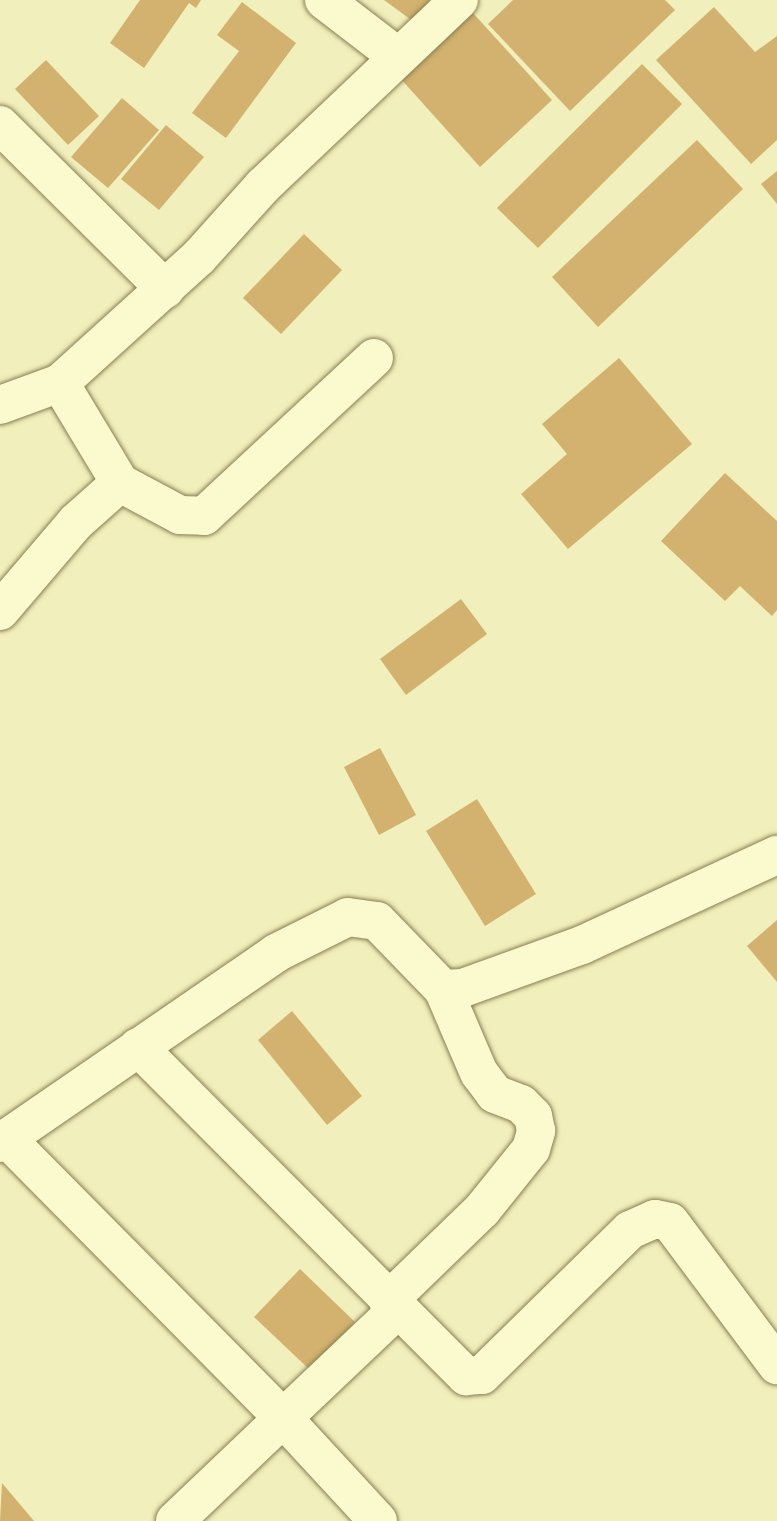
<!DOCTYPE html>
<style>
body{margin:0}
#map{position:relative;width:777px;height:1521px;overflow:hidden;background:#f1efbb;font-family:"Libre Baskerville",serif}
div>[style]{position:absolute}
.building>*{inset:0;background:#d2b26e}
.roads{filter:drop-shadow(0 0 2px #887e54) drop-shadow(0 0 2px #887e54)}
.minor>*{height:38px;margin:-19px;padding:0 19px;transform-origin:19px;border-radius:19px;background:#fbface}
span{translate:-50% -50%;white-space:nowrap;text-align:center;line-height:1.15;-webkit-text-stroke:6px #f8f7cb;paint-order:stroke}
</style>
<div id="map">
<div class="building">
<i style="clip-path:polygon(140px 0,201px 0,196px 8px,189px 3px,144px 68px,110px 43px)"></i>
<i style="clip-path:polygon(384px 0,430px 0,414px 22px)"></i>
<i style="clip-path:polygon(513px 0,665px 0,675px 10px,570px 111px,488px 24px)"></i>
<i style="clip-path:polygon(242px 2px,296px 43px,226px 138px,192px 113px,239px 51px,217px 35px)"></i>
<i style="clip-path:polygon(714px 7px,755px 52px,777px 36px,777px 140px,751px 164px,656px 60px)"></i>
<i style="clip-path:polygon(472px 12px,552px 100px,480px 167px,400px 78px)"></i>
<i style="clip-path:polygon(46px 60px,99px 116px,68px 145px,15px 89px)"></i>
<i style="clip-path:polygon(642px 64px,682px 104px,538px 248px,497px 208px)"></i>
<i style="clip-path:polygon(122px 98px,159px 130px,108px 188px,71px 157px)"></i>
<i style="clip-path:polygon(166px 125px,204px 157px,159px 210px,121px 179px)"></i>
<i style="clip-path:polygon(697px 140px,743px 189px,598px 327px,552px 277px)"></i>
<i style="clip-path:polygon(777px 171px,777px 204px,761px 184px)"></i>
<i style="clip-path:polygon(304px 234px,342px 270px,281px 334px,243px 298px)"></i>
<i style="clip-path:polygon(619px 358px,692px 444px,568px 549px,521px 494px,567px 454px,542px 424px)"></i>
<i style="clip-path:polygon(725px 473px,777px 521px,777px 610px,772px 616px,740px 586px,725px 601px,661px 541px)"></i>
<i style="clip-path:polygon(461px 599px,487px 634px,406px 695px,380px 659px)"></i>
<i style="clip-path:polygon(380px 748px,416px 815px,379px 835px,344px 767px)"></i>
<i style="clip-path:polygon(477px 799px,536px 894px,485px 926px,426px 831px)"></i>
<i style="clip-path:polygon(777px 920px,777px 982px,747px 946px)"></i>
<i style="clip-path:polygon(292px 1011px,362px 1096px,327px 1125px,258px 1040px)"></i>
<i style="clip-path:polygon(300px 1269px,355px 1322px,310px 1370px,254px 1317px)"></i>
<i style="clip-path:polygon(2px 1483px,34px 1521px,0 1521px)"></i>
</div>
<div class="roads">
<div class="minor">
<i style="left:324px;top:0;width:92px;rotate:37.5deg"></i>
<i style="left:0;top:125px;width:233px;rotate:44.8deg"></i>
<i style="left:0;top:405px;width:64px;rotate:-20.1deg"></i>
<i style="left:60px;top:383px;width:188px;rotate:-42.2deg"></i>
<i style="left:199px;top:257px;width:96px;rotate:-48deg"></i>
<i style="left:263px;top:186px;width:270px;rotate:-43.5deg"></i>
<i style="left:120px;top:483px;width:68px;rotate:28.1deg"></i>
<i style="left:180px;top:515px;width:24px;rotate:2deg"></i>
<i style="left:204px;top:516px;width:232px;rotate:-42.9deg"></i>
<i style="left:0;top:611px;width:117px;rotate:-49.5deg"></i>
<i style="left:76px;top:522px;width:59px;rotate:-41.6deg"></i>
<i style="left:120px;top:483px;width:117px;rotate:-121deg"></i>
<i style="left:138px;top:1047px;width:465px;rotate:45.1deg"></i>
<i style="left:466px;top:1376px;width:16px;rotate:-4deg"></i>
<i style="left:482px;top:1375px;width:207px;rotate:-44.4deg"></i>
<i style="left:630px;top:1230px;width:27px;rotate:-24deg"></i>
<i style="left:655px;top:1219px;width:15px;rotate:11deg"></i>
<i style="left:670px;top:1222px;width:179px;rotate:53.2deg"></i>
<i style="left:6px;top:1138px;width:394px;rotate:45.3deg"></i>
<i style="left:283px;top:1418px;width:157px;rotate:-43.5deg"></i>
<i style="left:0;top:1143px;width:335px;rotate:-34.5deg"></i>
<i style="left:276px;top:953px;width:80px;rotate:-26.6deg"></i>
<i style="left:348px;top:917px;width:29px;rotate:8deg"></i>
<i style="left:377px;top:921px;width:95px;rotate:45.9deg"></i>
<i style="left:443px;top:989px;width:20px;rotate:-3deg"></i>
<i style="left:463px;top:988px;width:127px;rotate:-19.9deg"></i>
<i style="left:582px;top:945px;width:215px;rotate:-24.8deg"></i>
<i style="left:388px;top:1301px;width:131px;rotate:-44.1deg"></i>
<i style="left:482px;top:1210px;width:78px;rotate:-51.2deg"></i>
<i style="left:531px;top:1149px;width:19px;rotate:-74deg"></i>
<i style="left:536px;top:1131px;width:15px;rotate:-101deg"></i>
<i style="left:533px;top:1116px;width:17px;rotate:-135deg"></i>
<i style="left:521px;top:1104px;width:28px;rotate:-159deg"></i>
<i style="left:495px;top:1094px;width:26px;rotate:-127deg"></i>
<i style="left:479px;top:1073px;width:91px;rotate:-113.2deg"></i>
<i style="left:175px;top:1521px;width:149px;rotate:-43.6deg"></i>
<i style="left:283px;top:1418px;width:140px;rotate:47.3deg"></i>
</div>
</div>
</div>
